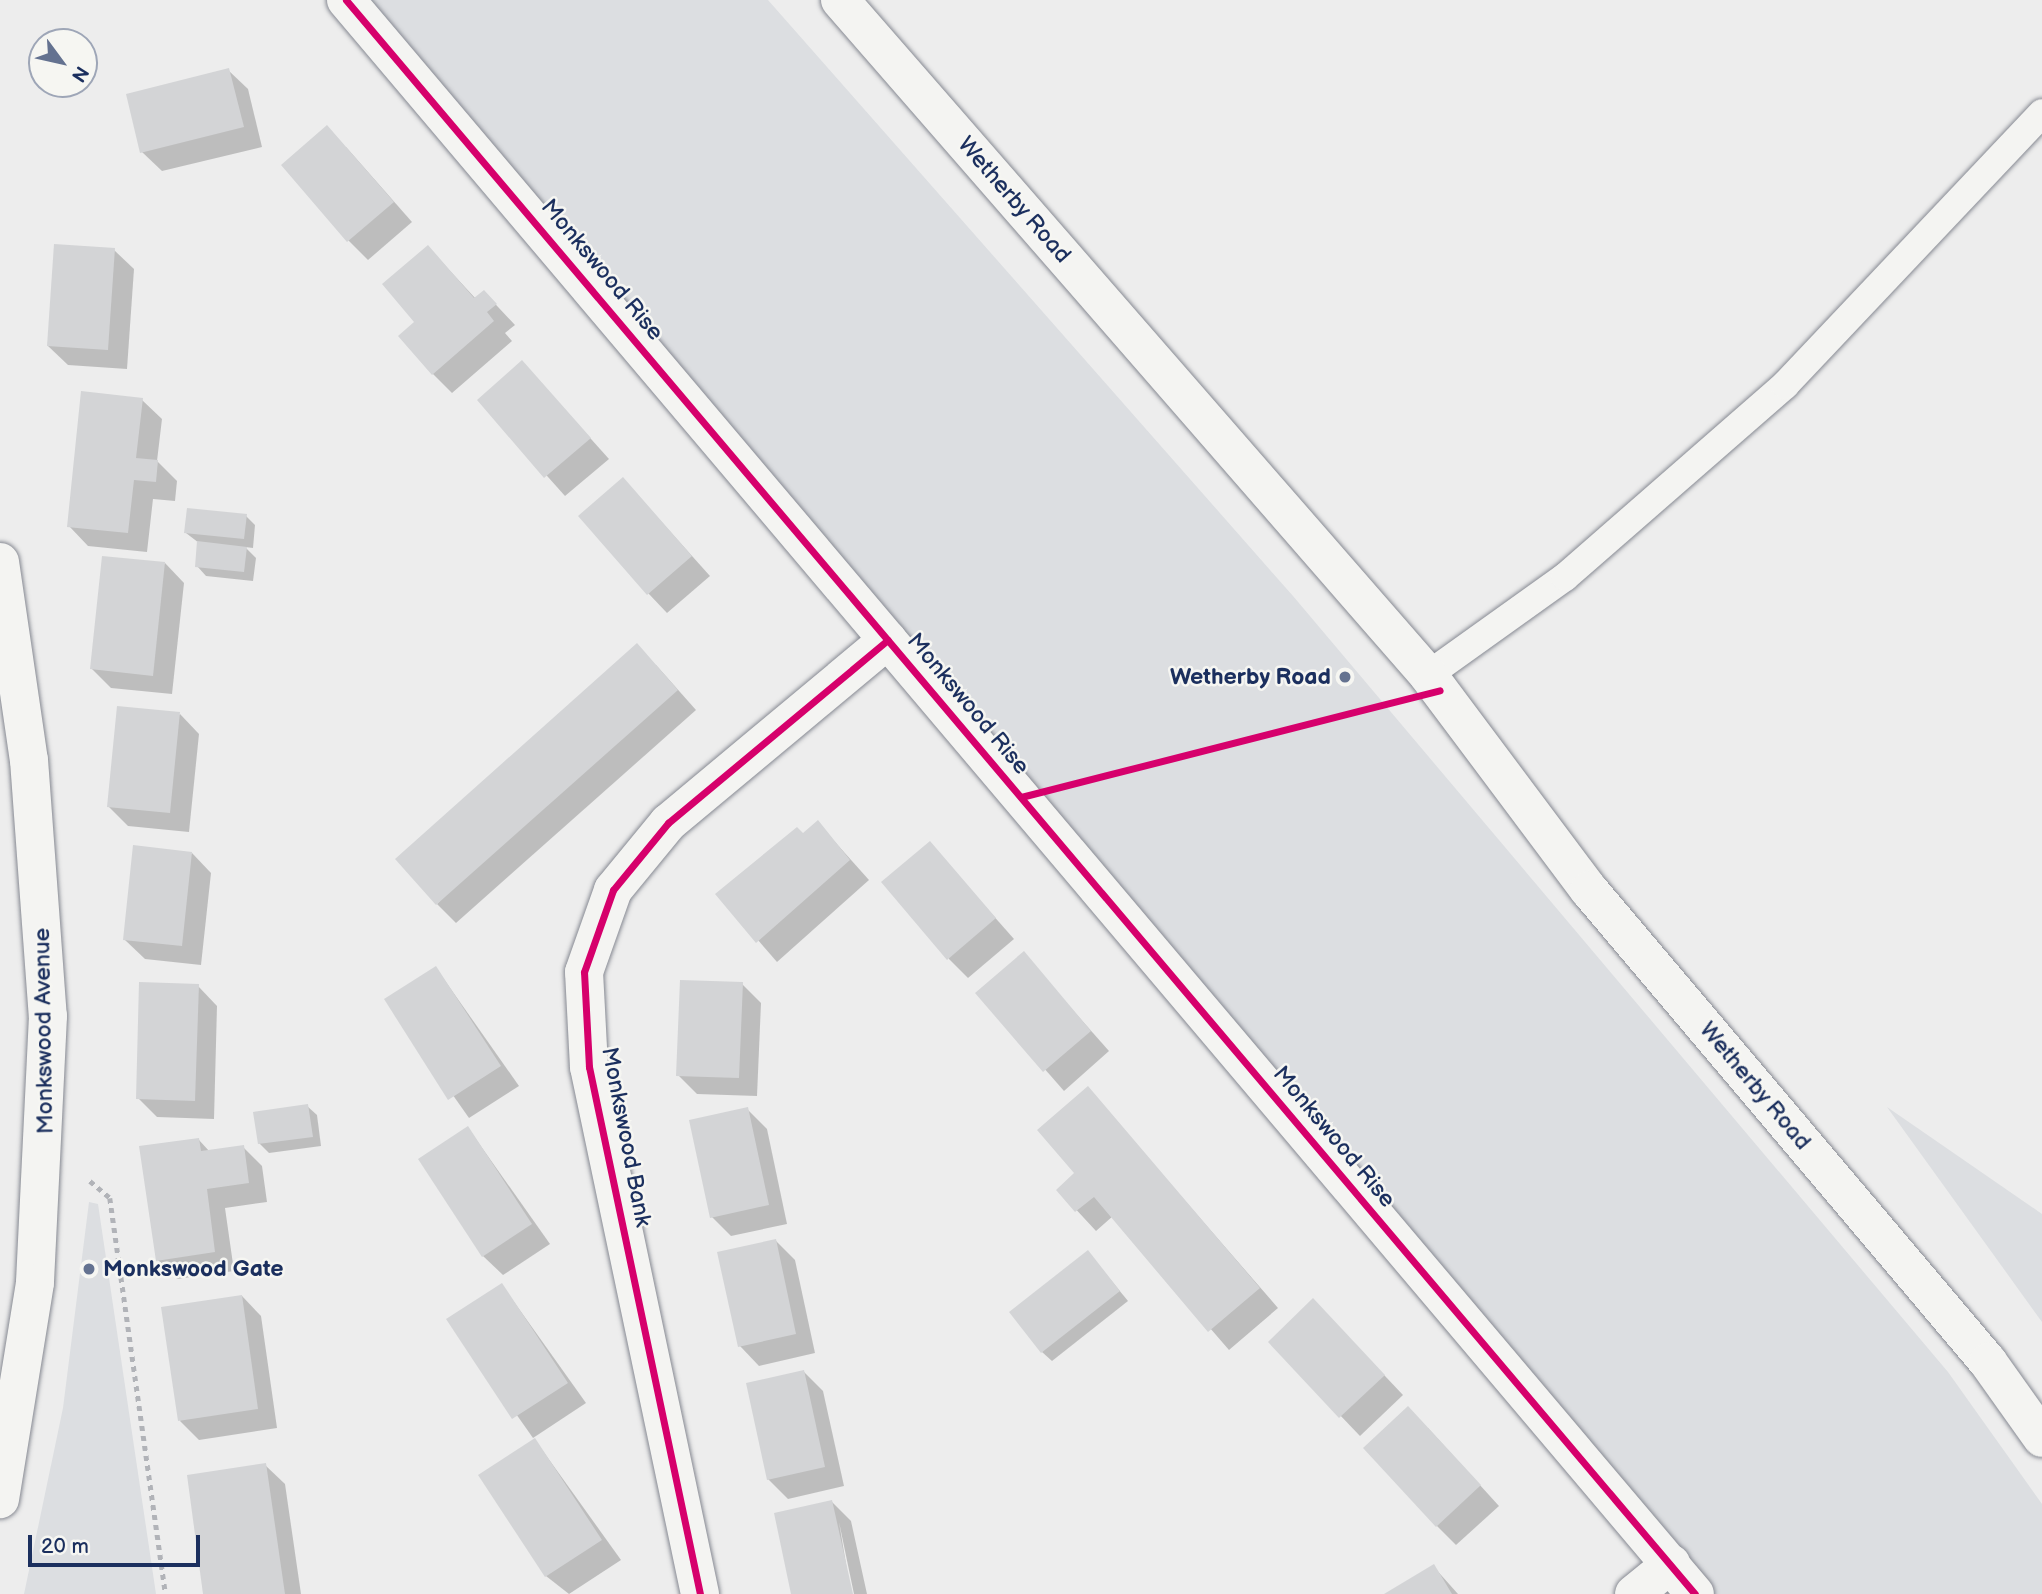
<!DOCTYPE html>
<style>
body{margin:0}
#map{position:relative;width:2042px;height:1594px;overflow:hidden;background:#ededed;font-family:"Balsamiq Sans",sans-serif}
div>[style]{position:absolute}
.green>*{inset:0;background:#dcdee1}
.shadow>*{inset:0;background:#0003}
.building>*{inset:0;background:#d3d4d6}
.path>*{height:4.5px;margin-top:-2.25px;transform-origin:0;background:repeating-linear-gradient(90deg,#b1b3b8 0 5px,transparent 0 10px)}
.roads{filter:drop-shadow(0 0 2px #868992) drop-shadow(0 0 2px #868992)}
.lane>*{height:28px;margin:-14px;padding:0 14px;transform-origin:14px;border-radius:14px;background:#f4f4f2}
.street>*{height:38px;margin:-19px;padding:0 19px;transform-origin:19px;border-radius:19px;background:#f4f4f2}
.secondary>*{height:38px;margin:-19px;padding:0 19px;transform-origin:19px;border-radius:19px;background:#f4f4f2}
.primary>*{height:38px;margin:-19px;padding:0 19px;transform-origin:19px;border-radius:19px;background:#f4f4f2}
.cycleway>*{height:7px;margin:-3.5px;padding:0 3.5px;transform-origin:3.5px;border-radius:3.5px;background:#d6006c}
.dots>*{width:19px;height:19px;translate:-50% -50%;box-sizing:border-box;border:4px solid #f6f6f2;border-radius:50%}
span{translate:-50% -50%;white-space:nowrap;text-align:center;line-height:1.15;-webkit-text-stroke:5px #f6f6f2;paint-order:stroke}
.street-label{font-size:23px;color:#1b2f5e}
.poi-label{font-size:23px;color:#1b2f5e;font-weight:700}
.right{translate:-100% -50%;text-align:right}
.left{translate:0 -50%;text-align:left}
.north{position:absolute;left:28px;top:28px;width:70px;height:70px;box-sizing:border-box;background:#f6f6f2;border:2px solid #9ea6b7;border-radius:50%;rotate:123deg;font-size:19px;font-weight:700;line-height:28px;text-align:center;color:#1b2f5e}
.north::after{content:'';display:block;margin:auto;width:24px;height:32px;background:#647290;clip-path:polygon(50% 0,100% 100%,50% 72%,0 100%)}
.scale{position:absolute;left:28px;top:1535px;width:172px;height:32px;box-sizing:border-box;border:4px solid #1b2f5e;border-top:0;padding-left:9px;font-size:21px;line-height:24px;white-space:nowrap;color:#1b2f5e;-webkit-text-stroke:5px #f6f6f2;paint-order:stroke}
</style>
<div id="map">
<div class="green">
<i style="clip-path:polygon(346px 0,768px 0,1293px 596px,1948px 1372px,2042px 1504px,2042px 1594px,1695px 1594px)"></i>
<i style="clip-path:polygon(1887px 1107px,2042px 1214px,2042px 1322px)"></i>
<i style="clip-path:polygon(89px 1202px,98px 1204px,156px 1594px,24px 1594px,63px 1408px)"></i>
</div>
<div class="shadow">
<i style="clip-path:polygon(228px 70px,248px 89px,262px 147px,162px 171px,142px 152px)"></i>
<i style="clip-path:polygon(346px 147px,412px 222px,368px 260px,348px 240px)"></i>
<i style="clip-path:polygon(428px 247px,476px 299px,484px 292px,515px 325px,505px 333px,512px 341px,452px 393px,433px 374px,417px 323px)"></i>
<i style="clip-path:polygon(114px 250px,134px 269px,127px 369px,68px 365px,48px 346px)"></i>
<i style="clip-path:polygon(522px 362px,609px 459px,565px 496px,479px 400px)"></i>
<i style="clip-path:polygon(142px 400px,162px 419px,157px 461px,177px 481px,175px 501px,153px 499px,147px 552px,88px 546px,69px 526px)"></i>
<i style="clip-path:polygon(623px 479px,710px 576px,667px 613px,648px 593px)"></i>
<i style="clip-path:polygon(246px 516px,255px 525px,253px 548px,245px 547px,256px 558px,253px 581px,206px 576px,197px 566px,199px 543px,186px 533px)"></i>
<i style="clip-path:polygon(165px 563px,184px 583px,172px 694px,111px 688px,92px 669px)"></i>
<i style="clip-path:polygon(656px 665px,696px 710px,456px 923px,437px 904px)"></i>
<i style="clip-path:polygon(180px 714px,199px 734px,189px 832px,128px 826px,108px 806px)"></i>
<i style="clip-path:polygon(818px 823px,869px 880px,777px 962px,718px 894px)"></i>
<i style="clip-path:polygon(930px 844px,1014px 939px,968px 978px,949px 959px)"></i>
<i style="clip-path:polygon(192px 853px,211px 873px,201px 965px,145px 959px,125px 940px)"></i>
<i style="clip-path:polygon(1023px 954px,1109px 1051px,1064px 1091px,978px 993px)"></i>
<i style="clip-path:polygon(436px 968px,519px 1086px,469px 1118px,386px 1000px)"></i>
<i style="clip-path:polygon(742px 984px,761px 1003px,757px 1096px,697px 1094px,678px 1075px)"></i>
<i style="clip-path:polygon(198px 986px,217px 1006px,214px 1119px,157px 1117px,138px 1098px)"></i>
<i style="clip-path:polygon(1088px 1089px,1278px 1308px,1229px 1350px,1113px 1216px,1096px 1231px,1058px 1190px,1077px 1174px)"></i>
<i style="clip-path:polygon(307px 1106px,317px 1115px,321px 1146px,269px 1153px,259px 1143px)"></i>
<i style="clip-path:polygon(747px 1109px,767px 1129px,787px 1224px,731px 1236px,712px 1217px)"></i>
<i style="clip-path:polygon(468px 1128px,550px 1244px,503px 1275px,483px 1256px)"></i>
<i style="clip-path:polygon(199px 1140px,210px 1152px,243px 1147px,262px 1166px,267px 1202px,225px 1208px,234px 1271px,177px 1279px,158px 1260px)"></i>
<i style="clip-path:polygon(776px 1241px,795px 1260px,815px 1353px,759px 1366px,740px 1346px)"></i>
<i style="clip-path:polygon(1088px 1252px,1128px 1301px,1052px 1361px,1042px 1352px)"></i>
<i style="clip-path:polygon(502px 1285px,586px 1403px,533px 1438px,449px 1319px)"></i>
<i style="clip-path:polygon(242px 1296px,261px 1316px,277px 1428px,199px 1440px,180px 1421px)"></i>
<i style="clip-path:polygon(1332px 1320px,1403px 1395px,1360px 1436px,1270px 1342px)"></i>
<i style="clip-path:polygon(804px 1372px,823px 1391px,844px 1486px,788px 1499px,768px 1479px)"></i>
<i style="clip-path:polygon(1428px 1428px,1499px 1506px,1456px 1545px,1437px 1526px)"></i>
<i style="clip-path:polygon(535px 1440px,621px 1560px,569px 1594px,546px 1576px,481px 1476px)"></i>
<i style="clip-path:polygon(265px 1465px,285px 1484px,301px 1594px,205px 1594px)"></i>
<i style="clip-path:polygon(832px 1502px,851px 1521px,867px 1594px,854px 1594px,839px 1522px,851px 1594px,793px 1594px)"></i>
<i style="clip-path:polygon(1433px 1566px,1458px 1594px,1389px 1594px)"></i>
</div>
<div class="building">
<i style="clip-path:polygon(229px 68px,244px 127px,140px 153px,126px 94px)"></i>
<i style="clip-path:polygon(327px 125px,394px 202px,347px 242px,281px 165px)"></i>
<i style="clip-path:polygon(54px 244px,115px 248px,108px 350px,47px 346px)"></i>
<i style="clip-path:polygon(428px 245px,474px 298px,484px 290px,497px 304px,487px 312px,494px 321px,432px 375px,398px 336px,414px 322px,382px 284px)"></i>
<i style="clip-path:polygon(522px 360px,591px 438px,544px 478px,477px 400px)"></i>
<i style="clip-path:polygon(81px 391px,143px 398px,136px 458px,158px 460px,156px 482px,134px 480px,128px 533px,67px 527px)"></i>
<i style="clip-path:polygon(623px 477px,692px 556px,647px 595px,578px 516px)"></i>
<i style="clip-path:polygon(187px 508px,247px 514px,244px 539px,184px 533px)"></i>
<i style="clip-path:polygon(197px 541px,247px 547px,244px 572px,195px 567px)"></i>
<i style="clip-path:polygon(102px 556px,165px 562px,153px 676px,90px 669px)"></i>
<i style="clip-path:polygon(637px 643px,678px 690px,436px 905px,395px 859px)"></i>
<i style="clip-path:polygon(117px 706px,180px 712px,170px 813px,107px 807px)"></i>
<i style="clip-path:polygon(818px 820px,850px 860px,756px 943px,715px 894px,797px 827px,803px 833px)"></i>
<i style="clip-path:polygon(930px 841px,996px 918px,947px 960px,881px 882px)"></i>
<i style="clip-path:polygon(133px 845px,192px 852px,182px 946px,123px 940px)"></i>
<i style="clip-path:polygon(1024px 951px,1091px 1031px,1043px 1072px,975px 993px)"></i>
<i style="clip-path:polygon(436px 966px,501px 1066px,448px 1100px,384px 999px)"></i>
<i style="clip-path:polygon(680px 980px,743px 982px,739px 1078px,676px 1076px)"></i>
<i style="clip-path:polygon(139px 982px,199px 984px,195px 1101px,136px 1099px)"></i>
<i style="clip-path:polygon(1088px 1086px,1260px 1288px,1208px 1332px,1094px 1197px,1075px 1212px,1056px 1190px,1074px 1173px,1037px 1130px)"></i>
<i style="clip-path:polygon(308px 1104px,313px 1137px,258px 1144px,253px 1112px)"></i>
<i style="clip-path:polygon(748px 1107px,769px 1205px,710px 1218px,689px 1120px)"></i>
<i style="clip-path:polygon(468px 1126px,532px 1224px,482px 1257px,418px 1159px)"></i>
<i style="clip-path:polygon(199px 1138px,201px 1151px,244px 1145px,249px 1183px,207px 1189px,215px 1252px,156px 1261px,139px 1146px)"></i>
<i style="clip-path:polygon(776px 1239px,796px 1334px,738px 1347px,717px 1252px)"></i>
<i style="clip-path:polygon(1088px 1250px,1120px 1291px,1041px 1353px,1009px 1312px)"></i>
<i style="clip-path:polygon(502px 1283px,568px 1383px,512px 1419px,446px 1319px)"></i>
<i style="clip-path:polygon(242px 1295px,258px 1409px,178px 1421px,161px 1307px)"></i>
<i style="clip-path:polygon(1313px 1298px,1385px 1375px,1339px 1418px,1268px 1342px)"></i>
<i style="clip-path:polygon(804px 1370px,825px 1467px,767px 1480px,746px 1383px)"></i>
<i style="clip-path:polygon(1408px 1406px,1481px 1485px,1436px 1527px,1363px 1448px)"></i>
<i style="clip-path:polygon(535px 1438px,602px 1540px,545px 1577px,478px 1475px)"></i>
<i style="clip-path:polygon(266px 1463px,285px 1594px,203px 1594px,187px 1475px)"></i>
<i style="clip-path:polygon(832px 1500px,853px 1594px,791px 1594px,774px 1513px)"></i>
<i style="clip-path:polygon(1434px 1564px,1452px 1594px,1384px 1594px)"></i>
</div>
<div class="path">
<i style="left:90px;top:1181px;width:26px;rotate:40deg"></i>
<i style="left:110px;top:1198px;width:400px;rotate:82deg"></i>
</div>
<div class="roads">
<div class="lane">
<i style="left:1428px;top:675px;width:168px;rotate:-35.6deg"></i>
<i style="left:1565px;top:577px;width:292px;rotate:-41.1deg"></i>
<i style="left:1785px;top:385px;width:374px;rotate:-46.6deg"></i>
</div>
<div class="street">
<i style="left:346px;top:0;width:2088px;rotate:49.76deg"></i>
<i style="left:700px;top:1594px;width:539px;rotate:-101.89deg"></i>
<i style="left:589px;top:1067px;width:95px;rotate:-93deg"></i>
<i style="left:584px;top:972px;width:87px;rotate:-70.5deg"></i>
<i style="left:613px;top:890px;width:87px;rotate:-50.6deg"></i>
<i style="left:668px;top:823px;width:286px;rotate:-39.8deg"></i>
<i style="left:1634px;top:1594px;width:48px;rotate:-39deg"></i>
</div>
<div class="secondary">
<i style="left:0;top:562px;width:200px;rotate:81.7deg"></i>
<i style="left:29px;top:760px;width:257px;rotate:85.8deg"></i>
<i style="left:48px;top:1016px;width:267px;rotate:92.8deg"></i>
<i style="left:35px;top:1283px;width:219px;rotate:99.2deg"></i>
</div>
<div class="primary">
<i style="left:840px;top:0;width:895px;rotate:48.94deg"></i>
<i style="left:1428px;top:675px;width:269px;rotate:53.2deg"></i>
<i style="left:1589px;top:890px;width:618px;rotate:49.79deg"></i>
<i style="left:1988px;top:1362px;width:93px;rotate:54.6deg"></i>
</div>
</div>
<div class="cycleway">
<i style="left:346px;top:0;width:2088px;rotate:49.76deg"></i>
<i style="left:1021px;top:797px;width:432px;rotate:-14.3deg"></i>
<i style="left:700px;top:1594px;width:539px;rotate:-101.89deg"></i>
<i style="left:589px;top:1067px;width:95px;rotate:-93deg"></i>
<i style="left:584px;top:972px;width:87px;rotate:-70.5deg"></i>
<i style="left:613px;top:890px;width:87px;rotate:-50.6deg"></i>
<i style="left:668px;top:823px;width:286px;rotate:-39.8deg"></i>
</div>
<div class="dots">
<i style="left:1345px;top:677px;background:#647290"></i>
<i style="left:89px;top:1269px;background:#647290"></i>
</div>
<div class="street-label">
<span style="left:1014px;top:200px;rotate:49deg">Wetherby Road</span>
<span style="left:602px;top:270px;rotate:50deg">Monkswood Rise</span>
<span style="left:968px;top:704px;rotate:50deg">Monkswood Rise</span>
<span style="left:44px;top:1031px;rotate:-91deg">Monkswood Avenue</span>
<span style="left:1755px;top:1086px;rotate:50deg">Wetherby Road</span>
<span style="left:626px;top:1137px;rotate:79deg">Monkswood Bank</span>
<span style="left:1334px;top:1137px;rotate:50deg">Monkswood Rise</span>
</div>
<div class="poi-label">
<span class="right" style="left:1331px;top:677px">Wetherby Road</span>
<span class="left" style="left:103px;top:1269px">Monkswood Gate</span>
</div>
<div class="north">N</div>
<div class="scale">20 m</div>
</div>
